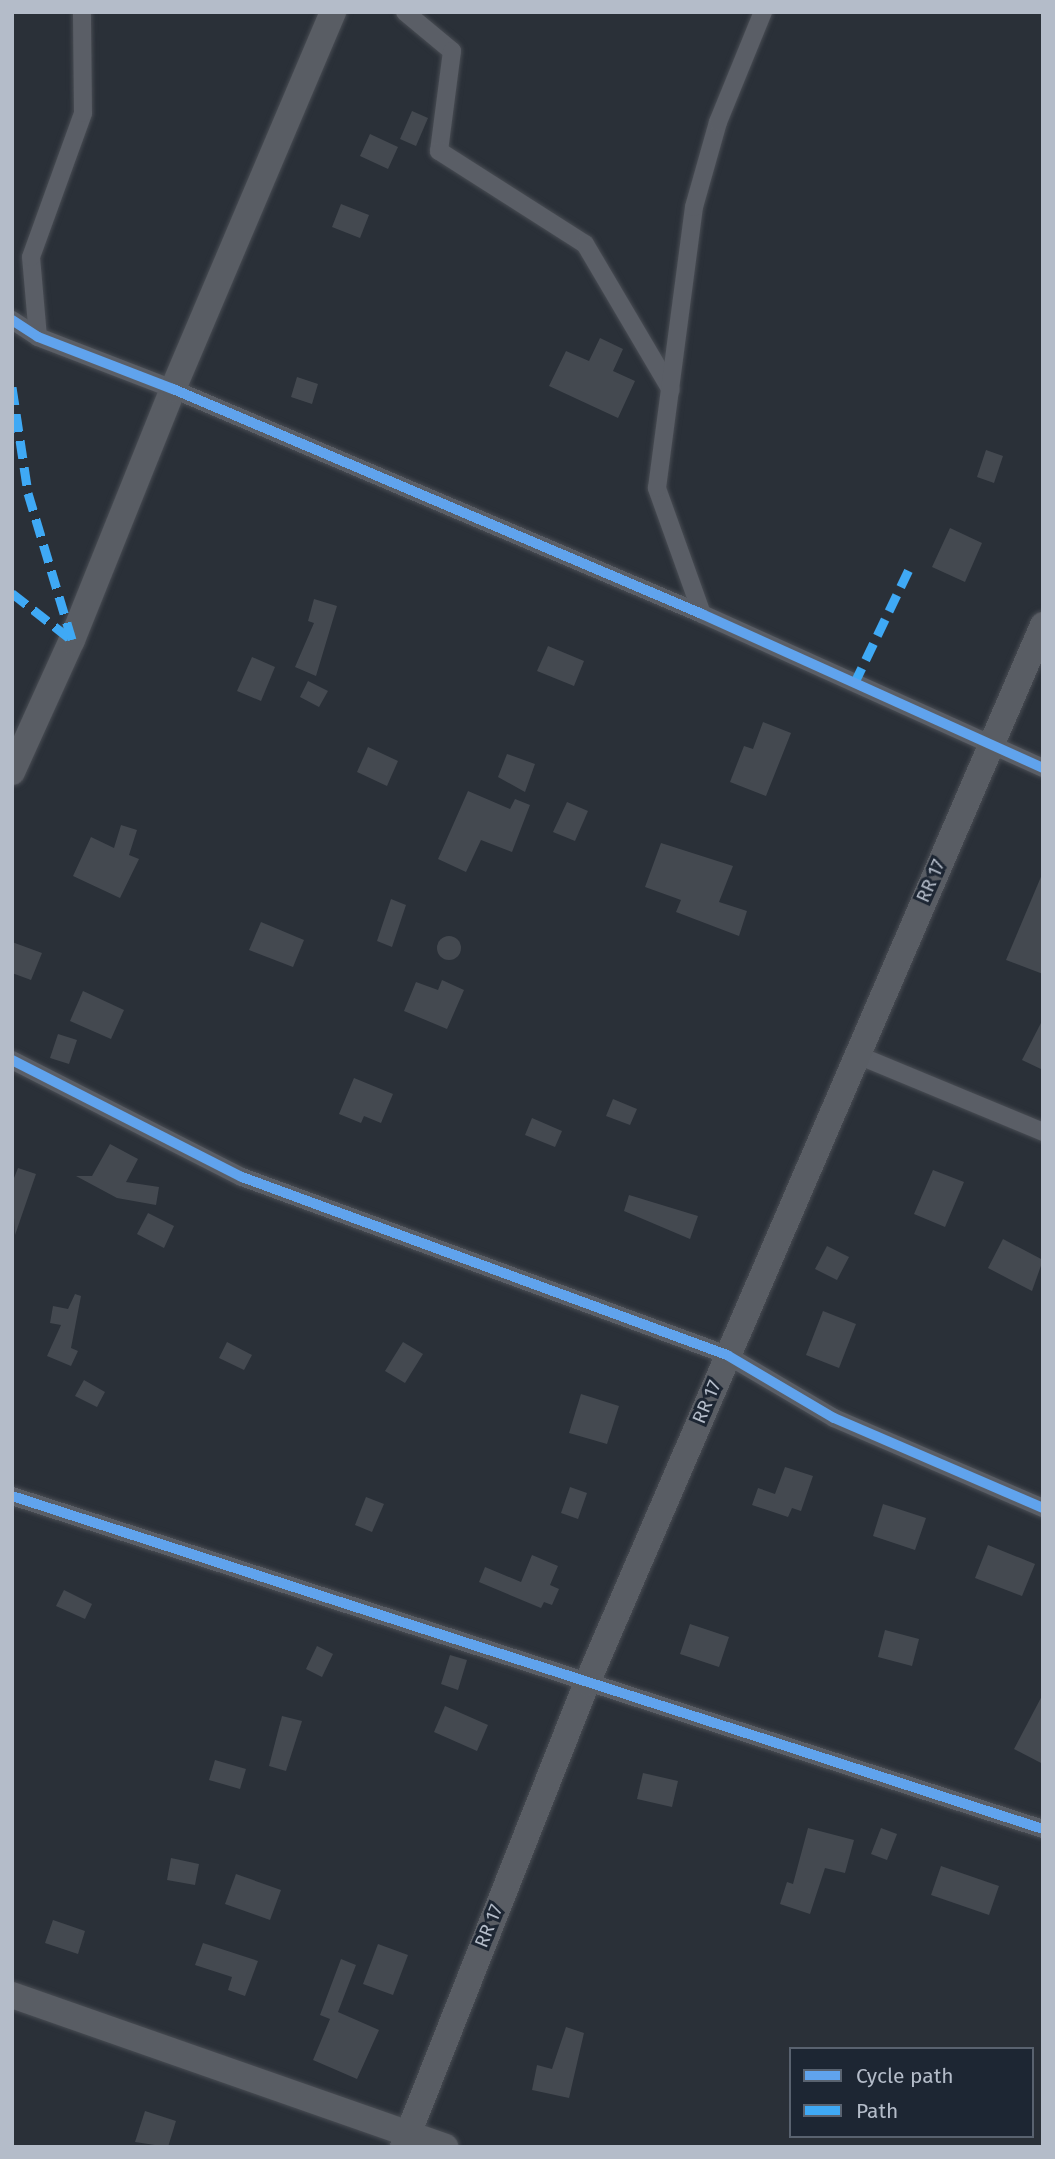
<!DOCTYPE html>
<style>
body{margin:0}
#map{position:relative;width:1055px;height:2159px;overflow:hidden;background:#2a3038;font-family:"Fira Sans",sans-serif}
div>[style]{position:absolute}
.building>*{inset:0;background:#444950}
.round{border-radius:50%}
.roads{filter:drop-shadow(0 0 2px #484c53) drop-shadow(0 0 2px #484c53)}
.street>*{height:18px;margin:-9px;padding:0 9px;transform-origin:9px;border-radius:9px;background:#5a5e66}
.secondary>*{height:26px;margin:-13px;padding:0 13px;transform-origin:13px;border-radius:13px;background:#595d64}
.quiet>*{height:9px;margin-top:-4.5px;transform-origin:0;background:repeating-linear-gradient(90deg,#3fa9f5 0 18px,transparent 0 27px)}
.cycleway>*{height:10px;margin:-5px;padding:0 5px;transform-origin:5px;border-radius:5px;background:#60a3ed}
span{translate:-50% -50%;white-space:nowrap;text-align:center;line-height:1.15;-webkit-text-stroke:6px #1d2633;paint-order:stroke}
.street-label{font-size:19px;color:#b4bcc9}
.frame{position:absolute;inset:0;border:14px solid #b4bcc9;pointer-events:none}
.legend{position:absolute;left:789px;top:2047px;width:245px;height:91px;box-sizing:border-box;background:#1d2633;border:2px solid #59626f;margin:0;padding:9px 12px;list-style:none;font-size:21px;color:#b4bcc9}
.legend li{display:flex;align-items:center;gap:14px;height:35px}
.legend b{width:35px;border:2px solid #59626f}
</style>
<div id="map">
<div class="building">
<i style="clip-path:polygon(412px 111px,428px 118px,416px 146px,400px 139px)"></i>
<i style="clip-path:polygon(370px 134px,398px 147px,388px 169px,360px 156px)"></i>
<i style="clip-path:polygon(341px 204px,369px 215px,360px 238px,332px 227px)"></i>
<i style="clip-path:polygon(600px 338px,623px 349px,613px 371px,635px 381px,618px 418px,549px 386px,566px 351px,589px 361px)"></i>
<i style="clip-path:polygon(297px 377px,318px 384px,312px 404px,291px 397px)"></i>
<i style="clip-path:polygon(986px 450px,1003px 456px,994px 483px,977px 477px)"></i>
<i style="clip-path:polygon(950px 528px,982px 543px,965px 582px,932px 567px)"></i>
<i style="clip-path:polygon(314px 599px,337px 606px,316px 676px,295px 667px,314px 623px,308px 621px)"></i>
<i style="clip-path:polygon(548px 646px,584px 661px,574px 686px,537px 671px)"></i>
<i style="clip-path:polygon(252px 657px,275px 667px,261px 701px,237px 691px)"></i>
<i style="clip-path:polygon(308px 681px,328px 691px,319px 707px,300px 697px)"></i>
<i style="clip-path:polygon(763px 722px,791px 733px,766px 796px,730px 782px,744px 746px,753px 749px)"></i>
<i style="clip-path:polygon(368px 747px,398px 761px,387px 786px,357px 772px)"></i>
<i style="clip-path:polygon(507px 754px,535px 764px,525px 792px,498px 777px)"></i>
<i style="clip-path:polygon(468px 791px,510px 809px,515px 799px,530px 805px,512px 852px,481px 840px,466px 872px,438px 859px)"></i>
<i style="clip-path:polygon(567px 802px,588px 811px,575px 841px,553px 832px)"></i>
<i style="clip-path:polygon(121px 825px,137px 830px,129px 855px,139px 859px,120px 898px,73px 876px,91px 837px,114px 848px)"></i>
<i style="clip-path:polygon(661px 843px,733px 866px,719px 902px,747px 911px,739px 936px,676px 912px,681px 900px,645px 887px)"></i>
<i style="clip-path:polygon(1043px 872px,1043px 974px,1006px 960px)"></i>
<i style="clip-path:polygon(391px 899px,406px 905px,392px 947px,377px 941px)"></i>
<i style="clip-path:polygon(261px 922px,304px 940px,293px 967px,249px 950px)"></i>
<i class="round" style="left:437px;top:936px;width:24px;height:24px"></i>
<i style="clip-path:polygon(12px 942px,42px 953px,31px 980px,12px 973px)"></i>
<i style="clip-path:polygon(442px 980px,464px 990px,447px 1029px,404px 1011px,416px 982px,438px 990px)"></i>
<i style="clip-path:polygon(83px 991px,124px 1010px,111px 1039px,70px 1021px)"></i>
<i style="clip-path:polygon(1043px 1019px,1043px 1070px,1022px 1060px)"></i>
<i style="clip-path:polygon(58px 1034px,77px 1040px,69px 1064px,50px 1058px)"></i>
<i style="clip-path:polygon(354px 1078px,393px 1094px,381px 1123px,364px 1116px,361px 1123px,339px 1114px)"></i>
<i style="clip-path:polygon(613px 1099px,637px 1109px,630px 1125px,606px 1116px)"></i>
<i style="clip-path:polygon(532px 1118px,562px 1131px,555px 1147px,525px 1135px)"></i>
<i style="clip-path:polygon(110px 1144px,138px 1159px,126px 1182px,159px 1187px,156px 1205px,117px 1198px,76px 1176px,92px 1176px)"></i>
<i style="clip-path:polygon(18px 1168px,36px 1174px,15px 1235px,12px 1183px)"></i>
<i style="clip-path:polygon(933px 1170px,964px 1182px,945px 1227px,914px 1214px)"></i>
<i style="clip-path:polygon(629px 1195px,698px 1216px,690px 1239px,624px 1211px)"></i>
<i style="clip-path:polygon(148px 1213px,174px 1226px,164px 1248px,137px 1234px)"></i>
<i style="clip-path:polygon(1003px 1239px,1043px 1260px,1032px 1291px,988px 1268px)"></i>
<i style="clip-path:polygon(827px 1246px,849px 1257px,837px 1280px,815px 1269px)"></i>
<i style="clip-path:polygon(75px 1294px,81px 1296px,71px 1348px,78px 1351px,71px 1366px,47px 1356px,61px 1325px,50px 1323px,53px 1306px,68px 1309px)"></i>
<i style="clip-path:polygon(823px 1311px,856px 1324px,839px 1368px,806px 1355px)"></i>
<i style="clip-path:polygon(227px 1342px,252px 1355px,244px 1370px,219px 1358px)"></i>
<i style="clip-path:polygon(403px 1342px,423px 1354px,405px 1383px,385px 1371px)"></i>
<i style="clip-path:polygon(84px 1380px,105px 1392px,97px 1407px,75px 1396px)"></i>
<i style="clip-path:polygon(581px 1394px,619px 1406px,607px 1444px,569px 1433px)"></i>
<i style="clip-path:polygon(785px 1467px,813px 1476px,801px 1511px,792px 1508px,788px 1517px,752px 1505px,758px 1488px,775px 1494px)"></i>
<i style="clip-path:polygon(570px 1487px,587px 1493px,578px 1519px,561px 1513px)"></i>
<i style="clip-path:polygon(366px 1497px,384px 1504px,372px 1532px,355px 1525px)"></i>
<i style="clip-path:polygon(883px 1504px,926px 1518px,915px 1550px,873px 1536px)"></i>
<i style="clip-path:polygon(988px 1545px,1035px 1564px,1022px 1596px,975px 1578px)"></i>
<i style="clip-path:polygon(532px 1555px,558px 1566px,550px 1585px,559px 1589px,552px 1605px,544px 1602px,541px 1608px,479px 1582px,485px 1567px,521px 1582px)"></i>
<i style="clip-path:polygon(64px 1590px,92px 1604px,85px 1619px,56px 1606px)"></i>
<i style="clip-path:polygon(690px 1624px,729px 1637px,719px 1667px,680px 1654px)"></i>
<i style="clip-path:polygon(885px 1630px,919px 1639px,912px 1666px,878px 1657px)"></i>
<i style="clip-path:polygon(317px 1646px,333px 1654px,322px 1677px,306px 1669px)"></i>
<i style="clip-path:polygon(450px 1655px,467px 1660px,458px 1690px,441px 1684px)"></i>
<i style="clip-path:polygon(1043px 1694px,1043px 1764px,1014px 1749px)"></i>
<i style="clip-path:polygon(445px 1706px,488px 1725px,477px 1751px,434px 1732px)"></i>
<i style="clip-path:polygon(282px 1716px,302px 1721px,286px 1771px,269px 1766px)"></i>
<i style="clip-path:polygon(215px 1760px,246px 1769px,240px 1789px,209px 1780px)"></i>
<i style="clip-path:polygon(643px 1773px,678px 1781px,672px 1807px,637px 1799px)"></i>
<i style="clip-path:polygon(808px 1828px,854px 1840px,845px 1873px,825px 1868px,810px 1914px,780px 1904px,787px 1882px,793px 1884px)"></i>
<i style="clip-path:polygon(881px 1828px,897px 1834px,887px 1860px,871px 1854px)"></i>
<i style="clip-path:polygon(171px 1858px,199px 1864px,195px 1885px,167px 1880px)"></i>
<i style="clip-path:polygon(941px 1866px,999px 1886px,989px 1915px,931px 1895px)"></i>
<i style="clip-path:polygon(236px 1874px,281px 1890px,270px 1920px,225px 1904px)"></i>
<i style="clip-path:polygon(53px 1920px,85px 1931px,78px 1954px,45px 1943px)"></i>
<i style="clip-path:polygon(203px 1943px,258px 1961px,245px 1996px,228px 1990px,232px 1977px,195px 1965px)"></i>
<i style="clip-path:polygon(378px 1944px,408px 1955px,393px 1995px,363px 1984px)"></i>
<i style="clip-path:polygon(341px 1959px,356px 1965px,338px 2012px,379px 2030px,357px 2079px,313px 2060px,330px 2019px,320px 2015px)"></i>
<i style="clip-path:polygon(566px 2027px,584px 2033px,569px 2098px,532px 2090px,537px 2065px,552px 2069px)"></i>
<i style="clip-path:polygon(145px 2111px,176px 2121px,168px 2147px,135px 2142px)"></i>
</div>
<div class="roads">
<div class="street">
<i style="left:405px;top:12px;width:61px;rotate:39.7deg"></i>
<i style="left:452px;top:51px;width:101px;rotate:97.4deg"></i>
<i style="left:439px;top:151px;width:173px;rotate:32.5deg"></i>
<i style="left:585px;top:244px;width:169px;rotate:59.5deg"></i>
<i style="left:12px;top:320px;width:31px;rotate:33deg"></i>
<i style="left:38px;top:337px;width:145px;rotate:21.1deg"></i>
<i style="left:173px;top:389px;width:575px;rotate:23.04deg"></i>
<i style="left:702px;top:614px;width:374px;rotate:24.3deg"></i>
<i style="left:38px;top:337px;width:80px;rotate:-95deg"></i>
<i style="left:31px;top:257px;width:153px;rotate:-70.1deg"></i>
<i style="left:83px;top:113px;width:101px;rotate:-90.6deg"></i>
<i style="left:702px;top:614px;width:134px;rotate:-109.7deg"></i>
<i style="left:657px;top:488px;width:283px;rotate:-82.5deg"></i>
<i style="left:694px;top:207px;width:88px;rotate:-74.2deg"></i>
<i style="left:718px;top:122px;width:119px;rotate:-67.8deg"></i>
<i style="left:855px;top:1054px;width:204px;rotate:22.5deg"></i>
<i style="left:12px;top:1060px;width:258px;rotate:27deg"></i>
<i style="left:242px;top:1177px;width:517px;rotate:20.15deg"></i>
<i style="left:727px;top:1355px;width:124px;rotate:30.5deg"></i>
<i style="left:834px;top:1418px;width:228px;rotate:23.3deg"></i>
<i style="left:12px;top:1496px;width:1083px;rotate:17.9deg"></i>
</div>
<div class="secondary">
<i style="left:12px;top:772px;width:145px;rotate:-65.6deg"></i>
<i style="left:72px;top:640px;width:271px;rotate:-68.1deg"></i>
<i style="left:173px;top:389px;width:410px;rotate:-67deg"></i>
<i style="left:12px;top:1995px;width:459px;rotate:19.3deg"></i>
<i style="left:403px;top:2147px;width:499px;rotate:-68.4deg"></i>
<i style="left:587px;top:1683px;width:1152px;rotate:-66.68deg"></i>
</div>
</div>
<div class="quiet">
<i style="left:12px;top:387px;width:107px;rotate:81.4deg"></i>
<i style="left:28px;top:493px;width:153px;rotate:73.3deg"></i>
<i style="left:12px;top:593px;width:76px;rotate:38.1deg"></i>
<i style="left:854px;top:684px;width:132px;rotate:-64.4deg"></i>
</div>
<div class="cycleway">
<i style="left:12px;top:320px;width:31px;rotate:33deg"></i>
<i style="left:38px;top:337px;width:145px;rotate:21.1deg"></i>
<i style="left:173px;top:389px;width:575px;rotate:23.04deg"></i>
<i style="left:702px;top:614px;width:374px;rotate:24.3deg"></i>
<i style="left:12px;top:1060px;width:258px;rotate:27deg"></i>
<i style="left:242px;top:1177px;width:517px;rotate:20.15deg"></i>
<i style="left:727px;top:1355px;width:124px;rotate:30.5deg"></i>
<i style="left:834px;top:1418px;width:228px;rotate:23.3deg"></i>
<i style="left:12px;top:1496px;width:1083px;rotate:17.9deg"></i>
</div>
<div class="street-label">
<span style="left:931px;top:881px;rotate:-66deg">RR 17</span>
<span style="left:707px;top:1402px;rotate:-67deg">RR 17</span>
<span style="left:489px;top:1926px;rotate:-68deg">RR 17</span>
</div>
<div class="frame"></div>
<ul class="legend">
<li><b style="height:9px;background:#60a3ed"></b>Cycle path</li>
<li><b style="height:9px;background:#3fa9f5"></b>Path</li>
</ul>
</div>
